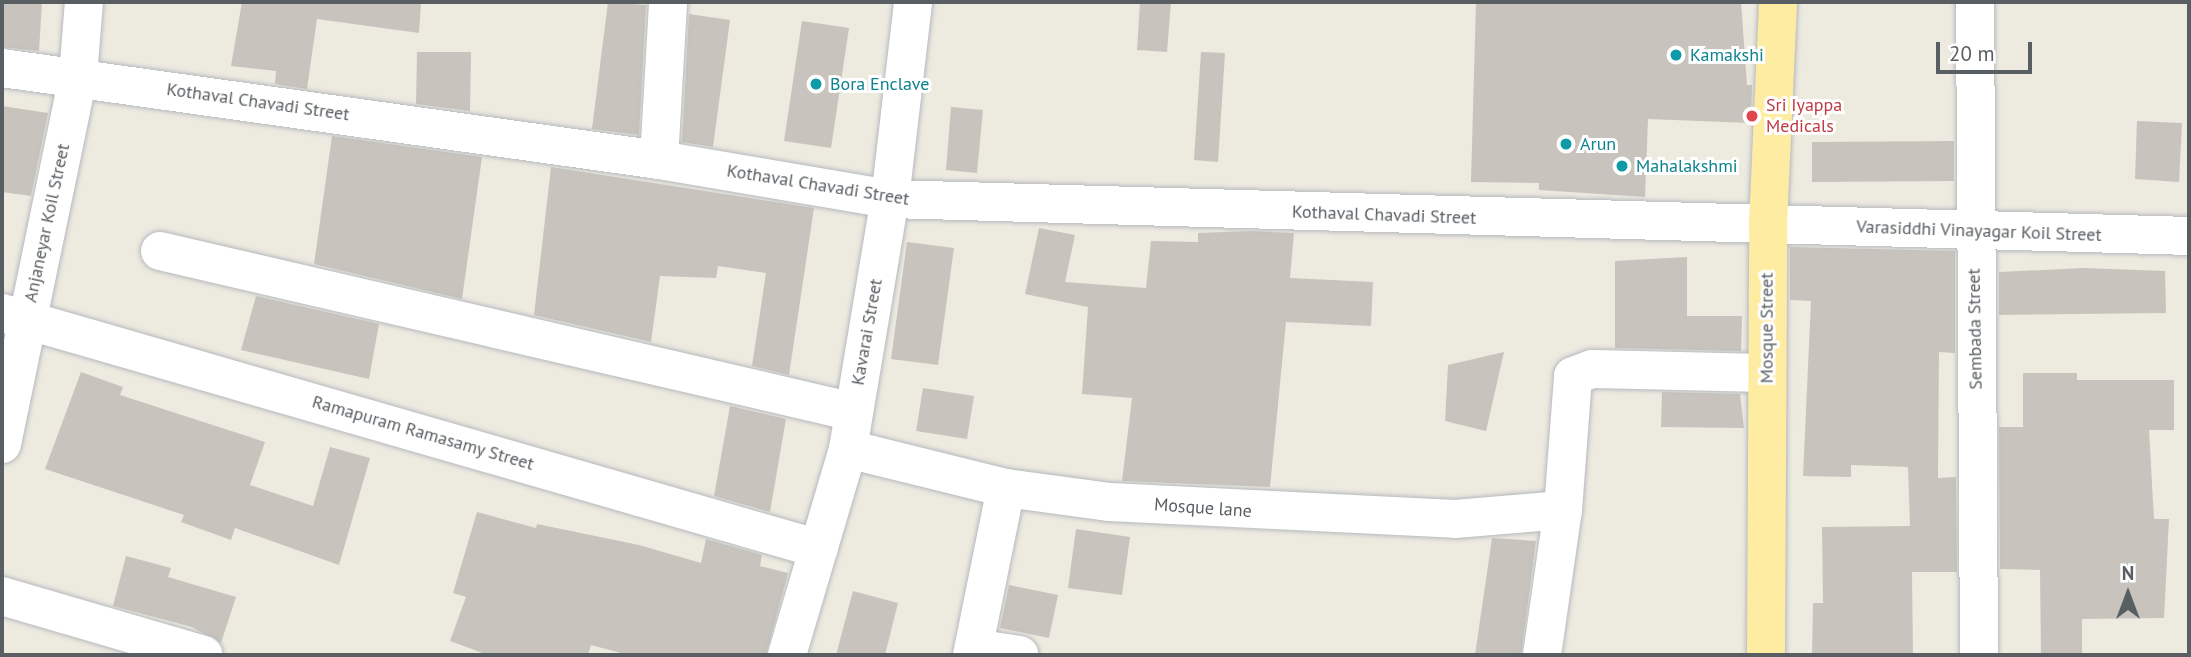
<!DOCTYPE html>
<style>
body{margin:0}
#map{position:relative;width:2191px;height:657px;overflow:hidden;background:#edeae0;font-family:"PT Sans",sans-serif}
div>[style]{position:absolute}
.building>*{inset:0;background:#c8c4bd}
.roads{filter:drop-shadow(0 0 2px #b6b9be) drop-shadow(0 0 2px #b6b9be)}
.minor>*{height:38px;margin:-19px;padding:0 19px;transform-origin:19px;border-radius:19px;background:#fff}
.major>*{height:38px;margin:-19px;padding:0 19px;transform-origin:19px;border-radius:19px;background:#ffeca3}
.dots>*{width:19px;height:19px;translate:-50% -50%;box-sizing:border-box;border:4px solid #fff;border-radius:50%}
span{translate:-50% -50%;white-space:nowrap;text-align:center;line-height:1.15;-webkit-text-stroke:6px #fff;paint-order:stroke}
.culture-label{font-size:18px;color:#0d838f}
.left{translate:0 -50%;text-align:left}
.street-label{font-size:18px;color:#595e62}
.health-label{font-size:18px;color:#be3a42}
.frame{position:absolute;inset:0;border:4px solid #595e62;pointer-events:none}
.north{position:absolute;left:2093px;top:559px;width:70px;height:70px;-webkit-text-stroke:5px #fff;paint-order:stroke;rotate:0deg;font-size:19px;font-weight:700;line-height:28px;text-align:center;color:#595e62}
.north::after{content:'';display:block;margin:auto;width:24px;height:32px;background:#595e62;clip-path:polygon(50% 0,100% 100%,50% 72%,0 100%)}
.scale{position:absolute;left:1936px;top:42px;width:96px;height:32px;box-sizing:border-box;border:4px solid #595e62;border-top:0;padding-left:9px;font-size:21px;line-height:24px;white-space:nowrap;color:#595e62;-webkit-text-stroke:5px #fff;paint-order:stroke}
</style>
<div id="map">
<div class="building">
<i style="clip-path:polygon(2px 2px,42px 2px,39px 51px,2px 47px)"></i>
<i style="clip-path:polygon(242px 2px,421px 2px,419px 33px,317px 19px,307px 89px,275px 84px,276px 71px,231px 66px)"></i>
<i style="clip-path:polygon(608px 2px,646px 5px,639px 135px,592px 129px)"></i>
<i style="clip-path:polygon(1140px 2px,1171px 2px,1167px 52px,1137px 50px)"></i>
<i style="clip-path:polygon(1476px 2px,1741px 2px,1747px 85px,1752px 85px,1751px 123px,1648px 119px,1645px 197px,1539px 190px,1539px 183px,1471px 182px)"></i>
<i style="clip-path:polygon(689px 14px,730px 20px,713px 147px,682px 142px)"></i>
<i style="clip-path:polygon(802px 21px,849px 28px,831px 148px,784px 141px)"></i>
<i style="clip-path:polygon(417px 52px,471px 52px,470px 111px,416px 104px)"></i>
<i style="clip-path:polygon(1201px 52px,1225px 53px,1218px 162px,1194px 160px)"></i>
<i style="clip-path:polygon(2px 106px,48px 113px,31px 196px,2px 192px)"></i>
<i style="clip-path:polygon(951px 107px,983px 110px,977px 173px,946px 170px)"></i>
<i style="clip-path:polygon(2137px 121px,2182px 123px,2179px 182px,2135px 179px)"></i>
<i style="clip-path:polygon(332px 136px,482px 157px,462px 299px,314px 264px)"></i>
<i style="clip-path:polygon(1954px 141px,1954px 181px,1812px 182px,1812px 142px)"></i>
<i style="clip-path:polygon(551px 167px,814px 208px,789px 375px,752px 366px,766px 273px,718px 266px,716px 278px,660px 276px,651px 342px,534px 315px)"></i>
<i style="clip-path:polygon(1039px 228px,1075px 235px,1065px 282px,1146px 288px,1151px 241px,1198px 242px,1198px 233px,1251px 231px,1294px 233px,1290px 278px,1373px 282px,1371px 326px,1286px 322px,1270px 487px,1122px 481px,1132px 398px,1082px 394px,1088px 307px,1025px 294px)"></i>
<i style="clip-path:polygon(907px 242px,954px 248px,938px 365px,891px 359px)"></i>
<i style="clip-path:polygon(1790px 247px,1955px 251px,1955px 353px,1939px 352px,1938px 478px,1956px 477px,1957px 572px,1912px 572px,1913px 655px,1812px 655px,1813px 603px,1823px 603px,1822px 527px,1910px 526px,1908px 467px,1851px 465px,1851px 477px,1803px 476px,1811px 301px,1790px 300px)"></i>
<i style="clip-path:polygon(1687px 257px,1687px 316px,1742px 316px,1741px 351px,1615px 348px,1615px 261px)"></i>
<i style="clip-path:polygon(2084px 268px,2165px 271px,2166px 313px,1999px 315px,1999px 272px)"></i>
<i style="clip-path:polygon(256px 296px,379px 324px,369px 379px,241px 350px)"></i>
<i style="clip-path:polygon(1504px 352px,1486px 431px,1445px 421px,1448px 365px)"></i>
<i style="clip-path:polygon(81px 372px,123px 387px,120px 395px,265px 442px,250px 485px,313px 506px,330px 447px,370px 458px,339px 565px,235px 528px,231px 540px,181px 522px,184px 515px,45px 469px)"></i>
<i style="clip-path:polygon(2023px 373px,2077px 373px,2077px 380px,2174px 380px,2174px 430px,2149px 430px,2154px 519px,2169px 519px,2164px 618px,2082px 619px,2082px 655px,2041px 655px,2040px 570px,2000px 569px,1999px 427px,2023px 427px)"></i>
<i style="clip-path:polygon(923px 388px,974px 396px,967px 439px,916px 431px)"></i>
<i style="clip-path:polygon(1662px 392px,1740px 394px,1744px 428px,1661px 427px)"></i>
<i style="clip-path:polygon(730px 406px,786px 419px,770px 512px,714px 496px)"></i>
<i style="clip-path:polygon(477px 512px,536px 528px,537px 524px,639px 545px,701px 563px,706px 539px,762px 555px,760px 566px,788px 573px,766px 655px,628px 655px,591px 645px,588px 655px,488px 655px,450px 641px,466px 597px,453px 593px)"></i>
<i style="clip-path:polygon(1076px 529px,1130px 537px,1122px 595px,1068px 588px)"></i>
<i style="clip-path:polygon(1492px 538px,1536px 541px,1521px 655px,1475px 655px)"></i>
<i style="clip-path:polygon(126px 556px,171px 568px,168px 577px,236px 597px,221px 643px,192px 627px,113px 606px)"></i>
<i style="clip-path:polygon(1009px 585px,1058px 595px,1049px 638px,1000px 628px)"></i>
<i style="clip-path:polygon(853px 591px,898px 603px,885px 655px,836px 655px)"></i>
</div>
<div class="roads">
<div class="minor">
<i style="left:1975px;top:2px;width:653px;rotate:89.65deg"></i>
<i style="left:2px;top:68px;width:663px;rotate:7.97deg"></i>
<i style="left:659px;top:160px;width:234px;rotate:9.6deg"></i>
<i style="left:890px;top:199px;width:1300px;rotate:1.63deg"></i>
<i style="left:659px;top:160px;width:158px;rotate:-86.7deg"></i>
<i style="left:160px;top:251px;width:712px;rotate:13.06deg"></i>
<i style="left:2px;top:313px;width:850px;rotate:16.11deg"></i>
<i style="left:2px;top:444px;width:376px;rotate:-78.3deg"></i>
<i style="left:78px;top:76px;width:74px;rotate:-85.4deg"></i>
<i style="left:848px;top:449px;width:163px;rotate:13.9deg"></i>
<i style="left:1006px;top:488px;width:105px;rotate:7.7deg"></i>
<i style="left:1110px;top:502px;width:345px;rotate:2.8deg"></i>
<i style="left:1455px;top:519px;width:108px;rotate:-4.8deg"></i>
<i style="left:2px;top:596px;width:210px;rotate:16.3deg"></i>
<i style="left:974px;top:648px;width:46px;rotate:8.8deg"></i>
<i style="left:787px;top:655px;width:215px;rotate:-73.5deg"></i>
<i style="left:848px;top:449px;width:254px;rotate:-80.5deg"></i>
<i style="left:890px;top:199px;width:198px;rotate:-83.3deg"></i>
<i style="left:972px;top:655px;width:170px;rotate:-78.5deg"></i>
<i style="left:1542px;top:655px;width:147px;rotate:-81.8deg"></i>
<i style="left:1563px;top:510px;width:134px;rotate:-85.7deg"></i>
<i style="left:1573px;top:376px;width:20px;rotate:-20deg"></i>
<i style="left:1592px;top:369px;width:175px;rotate:1.3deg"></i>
</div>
<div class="major">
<i style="left:1766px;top:655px;width:431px;rotate:-89.7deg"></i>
<i style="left:1768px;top:224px;width:222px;rotate:-87.4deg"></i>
</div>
</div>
<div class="dots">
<i style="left:1676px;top:55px;background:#0f9aa8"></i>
<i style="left:816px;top:84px;background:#0f9aa8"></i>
<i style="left:1752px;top:116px;background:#e0444e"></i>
<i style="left:1566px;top:144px;background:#0f9aa8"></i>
<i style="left:1622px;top:166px;background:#0f9aa8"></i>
</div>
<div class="culture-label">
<span class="left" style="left:1690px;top:55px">Kamakshi</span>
<span class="left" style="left:830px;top:84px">Bora Enclave</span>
<span class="left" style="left:1580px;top:144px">Arun</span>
<span class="left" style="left:1636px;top:166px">Mahalakshmi</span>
</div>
<div class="street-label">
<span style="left:258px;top:102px;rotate:8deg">Kothaval Chavadi Street</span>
<span style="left:818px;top:185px;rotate:9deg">Kothaval Chavadi Street</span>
<span style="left:1384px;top:215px;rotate:2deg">Kothaval Chavadi Street</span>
<span style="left:47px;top:223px;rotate:-78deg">Anjaneyar Koil Street</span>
<span style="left:1979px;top:231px;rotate:2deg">Varasiddhi Vinayagar Koil Street</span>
<span style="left:1767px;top:328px;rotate:-90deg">Mosque Street</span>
<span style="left:1975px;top:329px;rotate:-91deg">Sembada Street</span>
<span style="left:867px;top:332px;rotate:-80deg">Kavarai Street</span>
<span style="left:423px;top:433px;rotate:16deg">Ramapuram Ramasamy Street</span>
<span style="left:1203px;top:508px;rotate:4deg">Mosque lane</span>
</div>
<div class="health-label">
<span class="left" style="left:1766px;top:116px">Sri Iyappa<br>Medicals</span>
</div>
<div class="frame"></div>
<div class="north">N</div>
<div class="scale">20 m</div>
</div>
